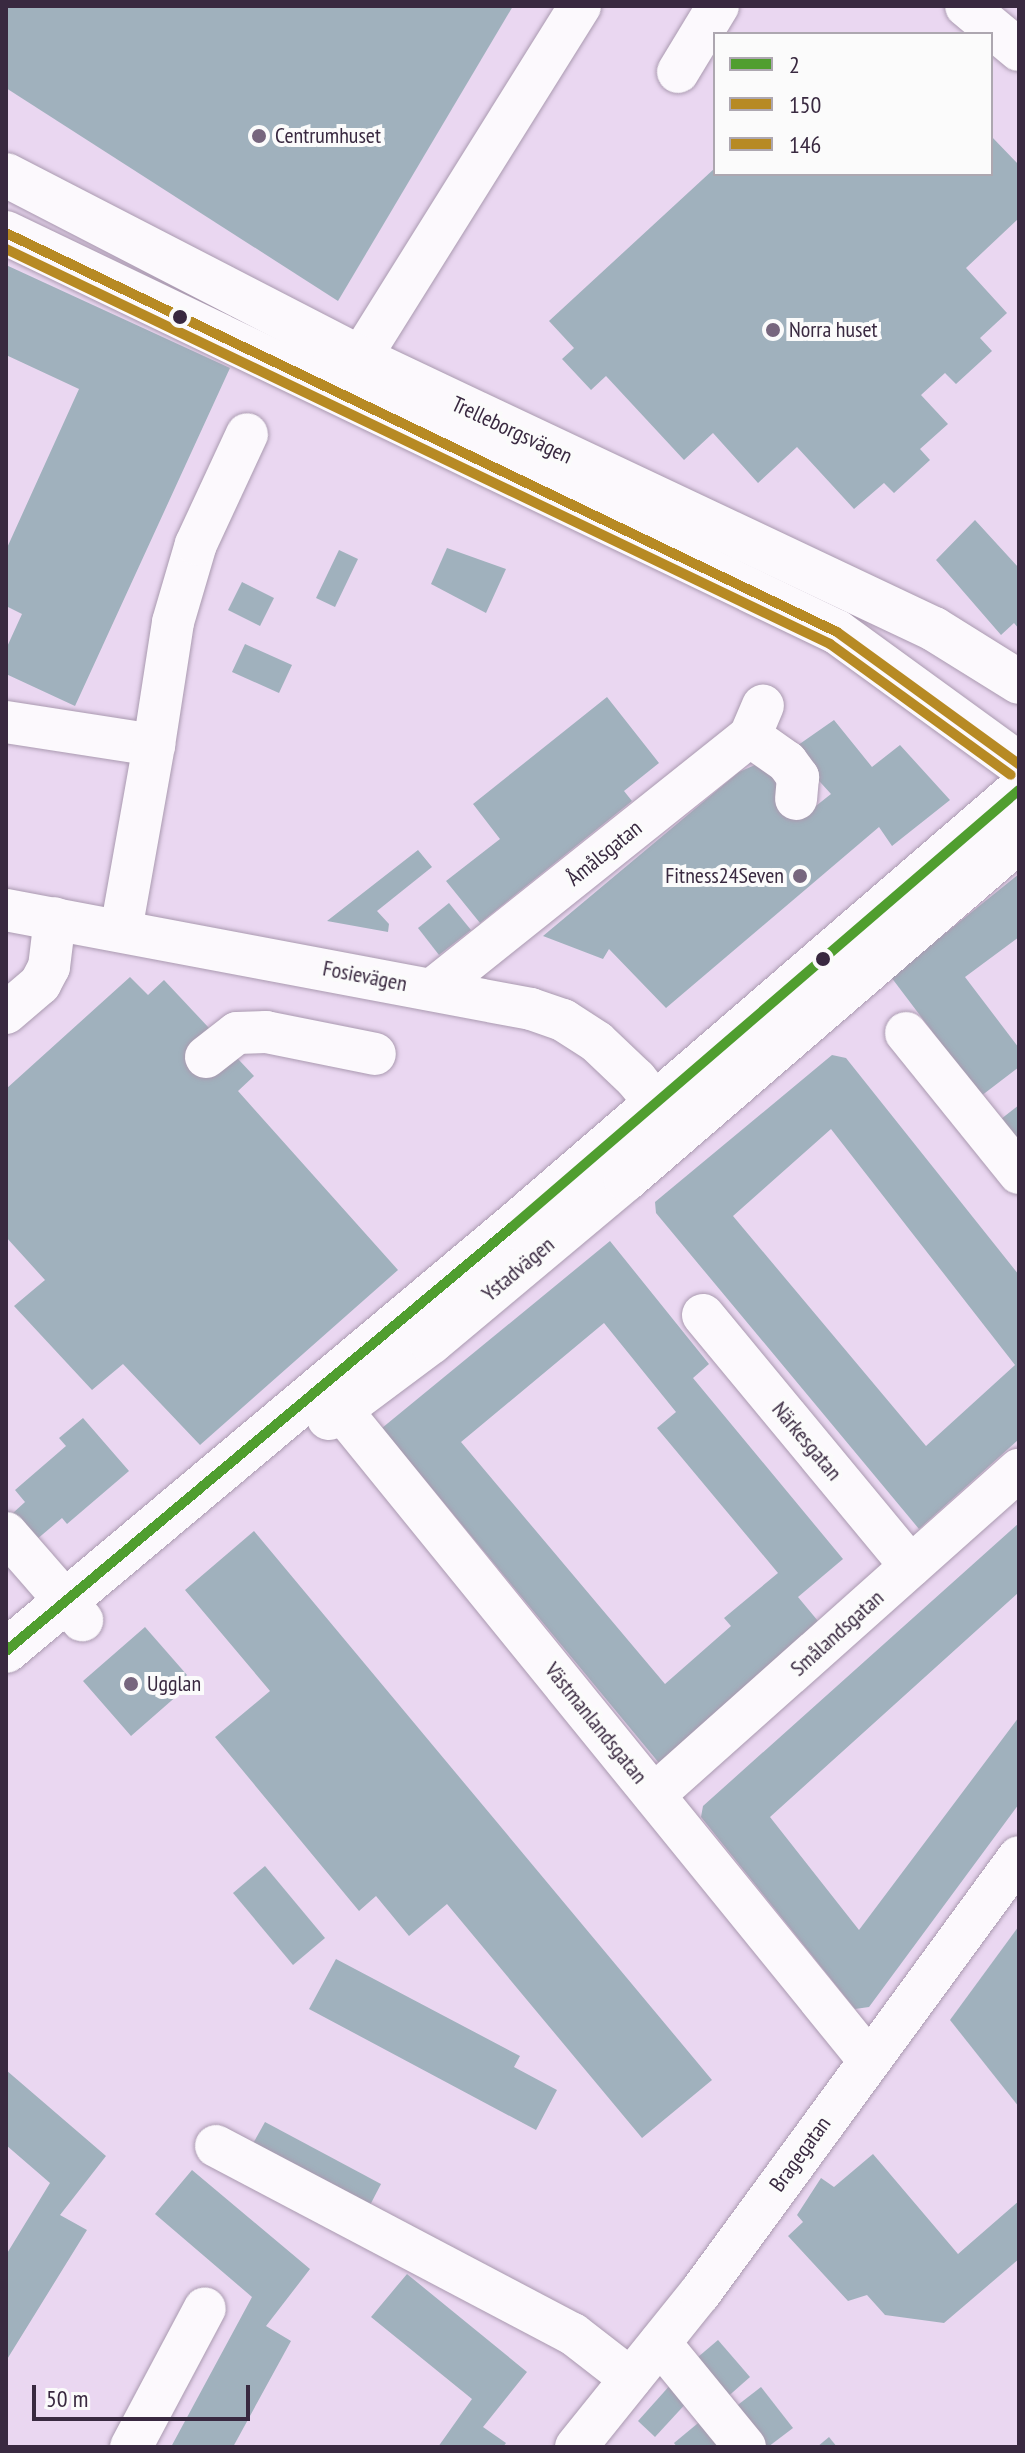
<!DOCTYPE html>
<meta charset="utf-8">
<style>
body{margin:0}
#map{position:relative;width:1025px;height:2453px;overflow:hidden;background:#ead7f1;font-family:"PT Sans Narrow",sans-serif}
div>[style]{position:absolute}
.building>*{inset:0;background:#a0b1bd}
.roads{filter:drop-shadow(0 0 2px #aa9ab0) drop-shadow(0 0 2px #aa9ab0)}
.minor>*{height:42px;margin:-21px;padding:0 21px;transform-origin:21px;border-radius:21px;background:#fcf9fd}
.major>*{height:44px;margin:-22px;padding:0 22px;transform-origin:22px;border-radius:22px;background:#fcf9fd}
.bus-1>*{height:10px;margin:-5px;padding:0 5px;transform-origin:5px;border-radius:5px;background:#509e2f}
.bus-2>*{height:10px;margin:-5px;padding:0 5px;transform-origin:5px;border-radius:5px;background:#b78a24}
.bus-3>*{height:10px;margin:-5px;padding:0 5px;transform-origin:5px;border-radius:5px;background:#b78a24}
.dots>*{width:22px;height:22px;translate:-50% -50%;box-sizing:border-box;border:4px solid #fbfbfb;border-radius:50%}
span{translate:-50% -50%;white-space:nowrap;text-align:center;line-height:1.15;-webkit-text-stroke:8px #fbfbfb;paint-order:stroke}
.poi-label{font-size:22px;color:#392940}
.left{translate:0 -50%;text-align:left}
.right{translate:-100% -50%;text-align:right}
.street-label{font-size:22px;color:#392940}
.frame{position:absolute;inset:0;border:8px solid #392940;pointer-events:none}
.legend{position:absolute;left:713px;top:32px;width:280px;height:144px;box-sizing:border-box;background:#fbfbfb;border:2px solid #ada7b0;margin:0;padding:10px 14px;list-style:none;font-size:24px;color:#392940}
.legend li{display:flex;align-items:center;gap:16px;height:40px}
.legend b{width:40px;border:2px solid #ada7b0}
.scale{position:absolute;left:32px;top:2385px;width:218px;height:36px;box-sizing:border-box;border:4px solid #392940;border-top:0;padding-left:10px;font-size:24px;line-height:28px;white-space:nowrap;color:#392940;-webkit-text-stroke:6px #fbfbfb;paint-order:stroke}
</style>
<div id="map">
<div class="building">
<i style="clip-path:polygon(6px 6px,513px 6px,338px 301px,6px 88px)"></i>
<i style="clip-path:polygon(991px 136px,1019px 165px,1019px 218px,966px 268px,1007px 313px,980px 338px,992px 351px,956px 384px,945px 373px,921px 395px,948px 424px,920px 449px,930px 460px,894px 493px,884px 483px,854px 509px,797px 447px,758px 483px,713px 433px,684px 460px,606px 376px,591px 390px,562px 359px,574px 348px,549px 321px,715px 168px,715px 174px,991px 174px)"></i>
<i style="clip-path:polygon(6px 265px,230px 368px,75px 706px,6px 674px,6px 649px,22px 614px,6px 606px,6px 550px,79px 389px,6px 355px)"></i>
<i style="clip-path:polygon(975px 520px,1019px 568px,1019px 629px,1014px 623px,1001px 635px,936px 560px)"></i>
<i style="clip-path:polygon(447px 548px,506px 569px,486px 613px,431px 584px)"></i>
<i style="clip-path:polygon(339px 550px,358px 559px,335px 607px,316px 598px)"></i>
<i style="clip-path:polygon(242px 582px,274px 598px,260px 626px,228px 610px)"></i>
<i style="clip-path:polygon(245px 644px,292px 665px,279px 693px,232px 672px)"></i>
<i style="clip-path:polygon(607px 697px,659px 763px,624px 791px,632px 801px,480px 923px,446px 881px,500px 839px,473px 804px)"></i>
<i style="clip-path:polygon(834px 720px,872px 767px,900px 745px,950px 800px,892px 846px,879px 827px,666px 1008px,609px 949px,603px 959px,543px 936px,739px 772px,764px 761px,807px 813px,831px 794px,791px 750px)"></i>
<i style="clip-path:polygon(418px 850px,432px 867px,377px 911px,389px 924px,388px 932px,327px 921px)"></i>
<i style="clip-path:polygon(1019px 874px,1019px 937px,965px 977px,1019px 1048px,1019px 1067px,981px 1096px,891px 977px)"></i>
<i style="clip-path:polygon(449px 903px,471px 930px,439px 955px,418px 928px)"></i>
<i style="clip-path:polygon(130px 977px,148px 995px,164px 980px,254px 1076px,238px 1091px,398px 1270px,200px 1445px,123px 1364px,92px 1390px,14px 1306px,45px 1280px,6px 1237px,6px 1089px)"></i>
<i style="clip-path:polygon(evenodd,832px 1055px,846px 1058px,1019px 1275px,1019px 1439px,919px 1529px,656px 1213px,655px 1202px,832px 1055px,831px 1129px,1015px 1365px,926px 1446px,733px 1216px,831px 1129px)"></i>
<i style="clip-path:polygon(1019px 1105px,1019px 1142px,1001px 1119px)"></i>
<i style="clip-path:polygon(evenodd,610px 1241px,709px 1364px,693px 1378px,843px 1559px,798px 1597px,818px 1621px,659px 1763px,382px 1428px,610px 1241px,604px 1323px,676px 1412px,657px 1428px,778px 1573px,724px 1618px,731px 1626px,665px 1684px,461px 1442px,604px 1323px)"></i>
<i style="clip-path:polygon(83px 1418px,129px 1471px,67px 1524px,62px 1518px,36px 1540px,13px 1513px,25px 1502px,15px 1490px,66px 1446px,59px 1438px)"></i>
<i style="clip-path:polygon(1019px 1523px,1019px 1592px,770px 1817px,859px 1930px,1019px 1717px,1019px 1804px,869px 2007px,855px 2009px,701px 1817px,703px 1806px)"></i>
<i style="clip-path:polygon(254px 1531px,712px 2080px,642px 2138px,447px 1904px,409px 1936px,376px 1896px,359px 1911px,215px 1737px,270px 1691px,185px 1590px)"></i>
<i style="clip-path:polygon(145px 1627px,187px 1675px,173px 1687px,179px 1694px,131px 1736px,83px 1681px)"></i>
<i style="clip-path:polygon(265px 1866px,325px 1938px,293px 1965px,233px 1893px)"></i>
<i style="clip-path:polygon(1019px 1926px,1019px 2107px,950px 2020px)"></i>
<i style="clip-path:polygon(336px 1959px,520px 2056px,514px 2067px,557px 2090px,536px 2130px,309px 2009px)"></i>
<i style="clip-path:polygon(6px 2070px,106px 2156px,60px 2215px,87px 2230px,6px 2361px,6px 2255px,50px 2183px,6px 2145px)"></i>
<i style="clip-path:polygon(265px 2122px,381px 2184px,368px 2209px,251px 2147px)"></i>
<i style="clip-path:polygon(873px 2154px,958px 2254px,1019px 2201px,1019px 2259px,944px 2323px,885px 2315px,867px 2295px,848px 2301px,788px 2236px,803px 2222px,797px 2215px,821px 2178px,834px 2187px)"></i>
<i style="clip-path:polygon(192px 2170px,310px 2269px,266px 2326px,291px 2341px,233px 2447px,171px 2447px,252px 2297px,155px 2214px)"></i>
<i style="clip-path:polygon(407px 2274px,527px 2372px,483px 2427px,506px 2443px,503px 2447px,438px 2447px,472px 2399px,371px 2317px)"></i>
<i style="clip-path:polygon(718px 2340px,750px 2377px,724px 2400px,691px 2363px)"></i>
<i style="clip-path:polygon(672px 2383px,690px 2399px,655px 2437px,638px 2421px)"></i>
<i style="clip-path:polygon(761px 2387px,793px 2428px,768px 2447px,758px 2447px,730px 2411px)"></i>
<i style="clip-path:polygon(703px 2419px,726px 2447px,677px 2447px,674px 2443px)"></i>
<i style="clip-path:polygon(829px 2437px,837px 2447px,817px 2447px)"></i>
</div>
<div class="roads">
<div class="minor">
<i style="left:966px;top:6px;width:69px;rotate:39.7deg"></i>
<i style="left:678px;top:72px;width:77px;rotate:-58.8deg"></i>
<i style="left:360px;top:358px;width:415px;rotate:-58deg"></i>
<i style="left:6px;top:722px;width:150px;rotate:8.8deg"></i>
<i style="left:154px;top:745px;width:188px;rotate:100.1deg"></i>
<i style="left:750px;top:736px;width:45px;rotate:35.1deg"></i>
<i style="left:787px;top:762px;width:19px;rotate:54deg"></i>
<i style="left:798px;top:777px;width:22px;rotate:95deg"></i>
<i style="left:154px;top:745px;width:124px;rotate:-81.2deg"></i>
<i style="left:173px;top:622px;width:81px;rotate:-73.6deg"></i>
<i style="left:196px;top:544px;width:121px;rotate:-65.1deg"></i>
<i style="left:6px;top:910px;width:534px;rotate:10.68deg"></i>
<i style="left:531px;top:1009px;width:34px;rotate:19deg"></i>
<i style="left:563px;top:1020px;width:40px;rotate:32.9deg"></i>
<i style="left:597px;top:1042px;width:54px;rotate:43.5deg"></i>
<i style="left:636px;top:1079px;width:64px;rotate:51.3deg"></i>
<i style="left:433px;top:989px;width:406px;rotate:-38.6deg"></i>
<i style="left:750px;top:736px;width:33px;rotate:-67deg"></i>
<i style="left:6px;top:1013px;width:45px;rotate:-40.5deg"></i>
<i style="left:40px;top:984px;width:19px;rotate:-62deg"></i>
<i style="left:49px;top:967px;width:49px;rotate:-83deg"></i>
<i style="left:906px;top:1033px;width:180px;rotate:51.1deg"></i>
<i style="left:206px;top:1057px;width:39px;rotate:-38deg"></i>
<i style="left:237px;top:1033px;width:29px;rotate:-2deg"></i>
<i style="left:266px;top:1032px;width:111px;rotate:11.4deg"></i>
<i style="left:703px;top:1315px;width:326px;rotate:50.4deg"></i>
<i style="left:323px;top:1388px;width:864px;rotate:50.92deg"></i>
<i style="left:6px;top:1533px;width:116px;rotate:48.9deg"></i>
<i style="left:654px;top:1795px;width:489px;rotate:-41.7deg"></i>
<i style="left:216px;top:2146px;width:403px;rotate:27.8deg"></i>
<i style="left:573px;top:2334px;width:73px;rotate:37.8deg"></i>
<i style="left:660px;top:2343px;width:134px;rotate:50.7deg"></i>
<i style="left:131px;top:2447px;width:157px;rotate:-62deg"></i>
<i style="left:576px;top:2447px;width:198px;rotate:-51.2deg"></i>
<i style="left:700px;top:2293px;width:540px;rotate:-53.81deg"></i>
</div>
<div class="major">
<i style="left:6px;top:175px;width:399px;rotate:27.3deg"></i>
<i style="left:360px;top:358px;width:635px;rotate:25.27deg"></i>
<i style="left:934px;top:629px;width:100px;rotate:31.9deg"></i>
<i style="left:6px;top:233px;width:922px;rotate:25.65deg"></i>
<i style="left:837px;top:632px;width:225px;rotate:36deg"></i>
<i style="left:329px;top:1418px;width:127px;rotate:-36.7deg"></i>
<i style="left:431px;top:1342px;width:254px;rotate:-39.9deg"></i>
<i style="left:626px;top:1179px;width:519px;rotate:-40.78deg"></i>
<i style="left:6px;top:1651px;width:660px;rotate:-39.96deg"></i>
<i style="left:512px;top:1227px;width:669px;rotate:-40.76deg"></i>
</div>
</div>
<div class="bus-1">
<i style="left:6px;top:1651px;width:660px;rotate:-39.96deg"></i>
<i style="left:512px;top:1227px;width:669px;rotate:-40.76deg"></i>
</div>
<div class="bus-2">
<i style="left:6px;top:233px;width:922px;rotate:25.65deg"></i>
<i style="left:837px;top:632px;width:225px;rotate:36deg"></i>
</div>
<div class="bus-3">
<i style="left:6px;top:249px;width:914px;rotate:25.61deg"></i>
<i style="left:830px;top:644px;width:223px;rotate:35.9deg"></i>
</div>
<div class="dots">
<i style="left:259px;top:136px;background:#77667e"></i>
<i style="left:180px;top:317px;background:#392940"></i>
<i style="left:773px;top:330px;background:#77667e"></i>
<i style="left:800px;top:876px;background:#77667e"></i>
<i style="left:823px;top:959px;background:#392940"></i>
<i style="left:131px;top:1684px;background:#77667e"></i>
</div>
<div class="poi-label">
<span class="left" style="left:275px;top:136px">Centrumhuset</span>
<span class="left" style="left:789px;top:330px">Norra huset</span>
<span class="right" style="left:784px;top:876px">Fitness24Seven</span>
<span class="left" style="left:147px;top:1684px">Ugglan</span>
</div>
<div class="street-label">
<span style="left:512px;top:430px;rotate:25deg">Trelleborgsvägen</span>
<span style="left:604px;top:853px;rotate:-39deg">Åmålsgatan</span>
<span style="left:365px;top:976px;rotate:11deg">Fosievägen</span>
<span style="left:518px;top:1269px;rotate:-40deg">Ystadvägen</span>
<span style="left:807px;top:1441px;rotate:50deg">Närkesgatan</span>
<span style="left:837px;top:1633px;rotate:-42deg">Smålandsgatan</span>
<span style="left:596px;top:1723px;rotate:51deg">Västmanlandsgatan</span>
<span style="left:800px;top:2154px;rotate:-54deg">Bragegatan</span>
</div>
<div class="frame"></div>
<ul class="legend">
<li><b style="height:10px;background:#509e2f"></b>2</li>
<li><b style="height:10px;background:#b78a24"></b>150</li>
<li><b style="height:10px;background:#b78a24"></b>146</li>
</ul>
<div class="scale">50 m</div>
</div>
